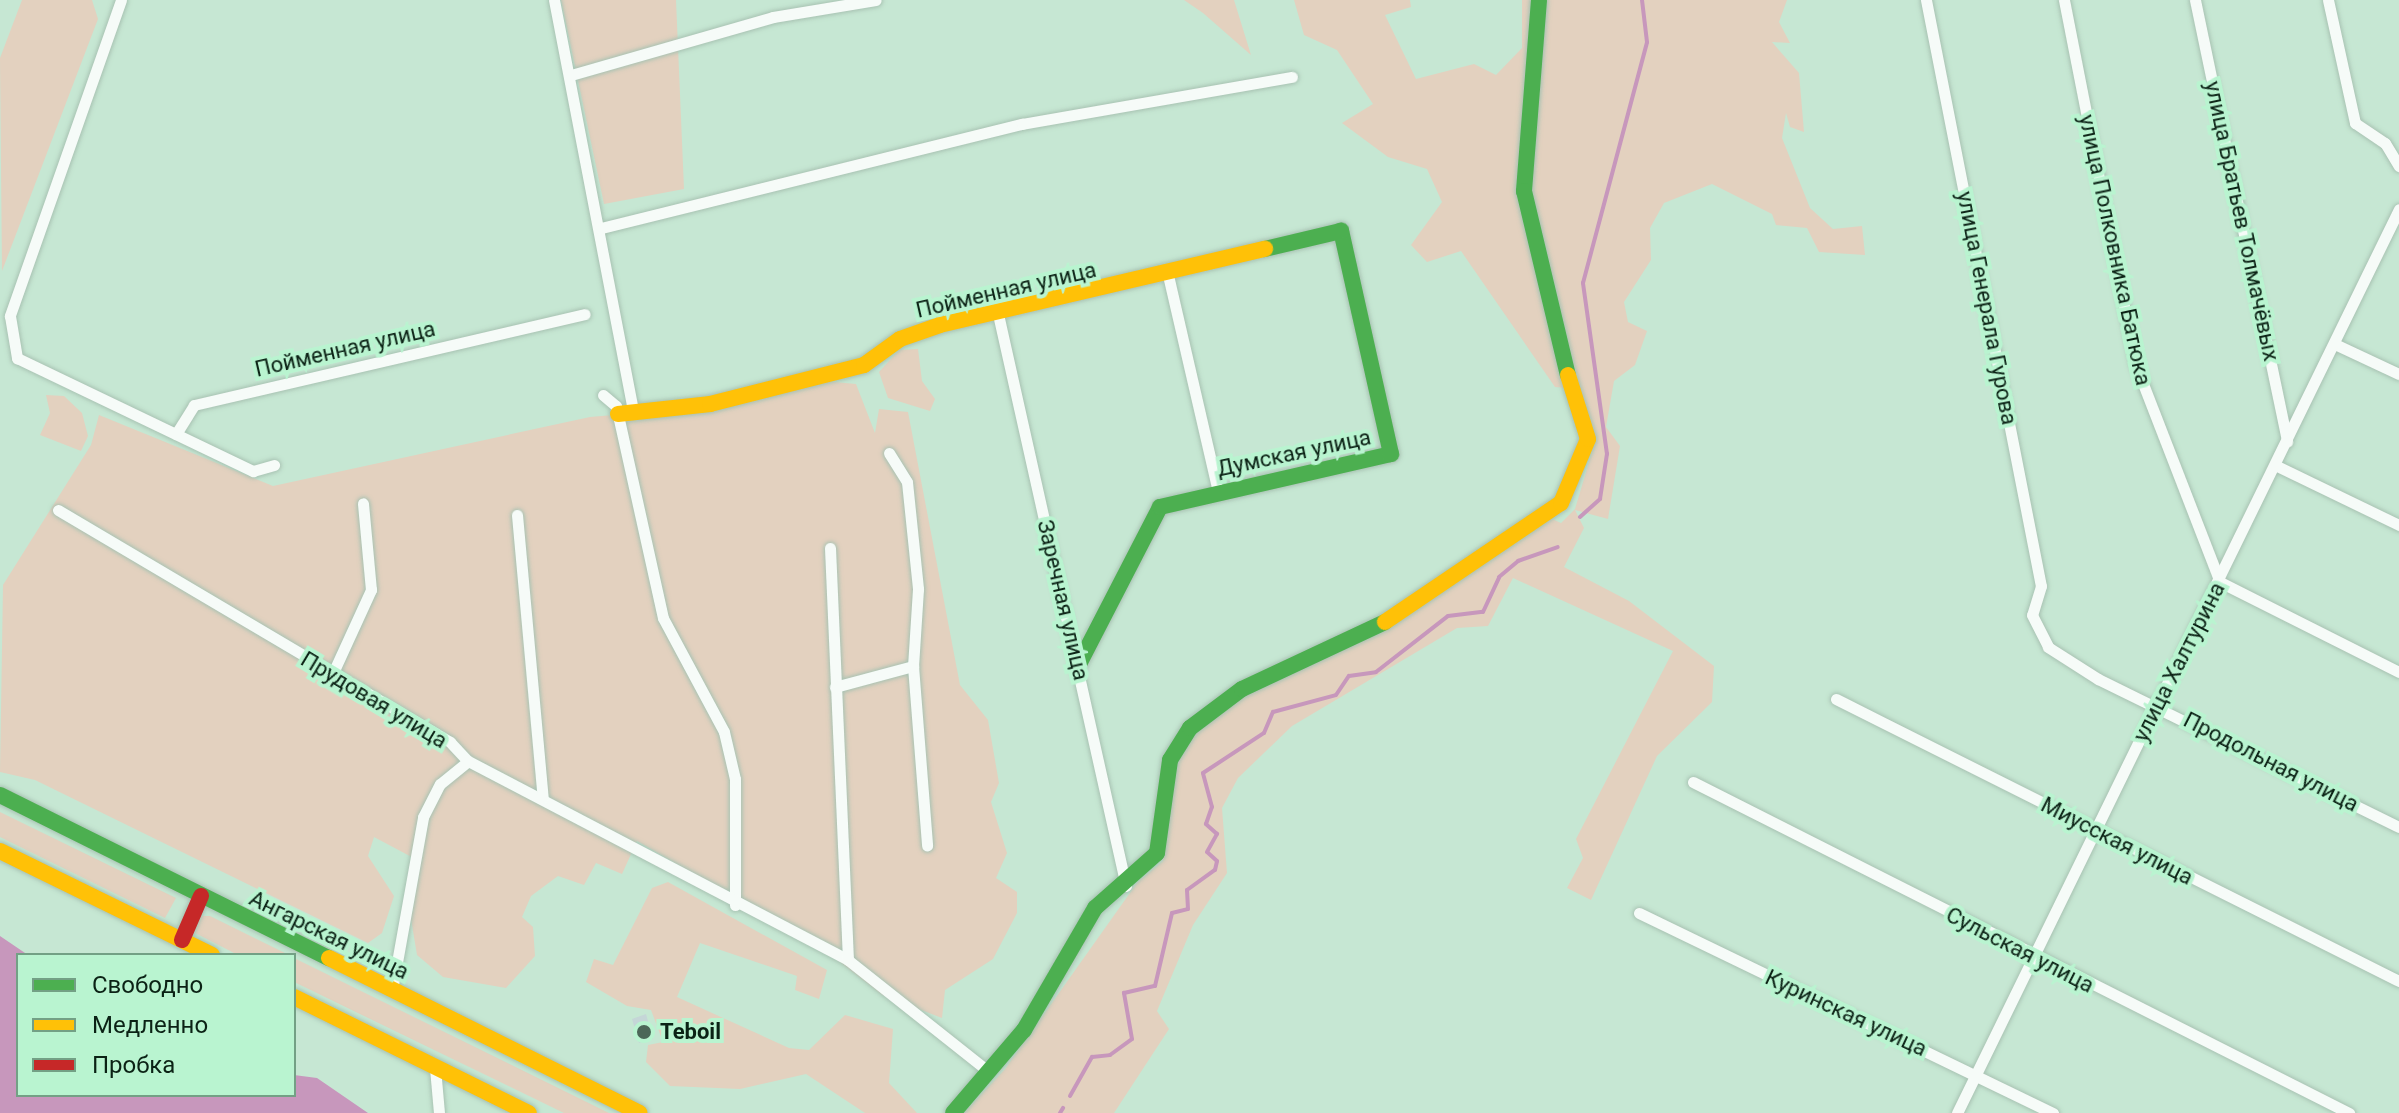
<!DOCTYPE html>
<meta charset="utf-8">
<style>
body{margin:0}
#map{position:relative;width:2399px;height:1113px;overflow:hidden;background:#c6e7d3;font-family:Roboto,sans-serif}
div>[style]{position:absolute}
.green>*{inset:0;background:#e3d1bf}
.water>*{inset:0;background:#c797bc}
.stream>*{height:4px;margin:-2px;padding:0 2px;transform-origin:2px;border-radius:2px;background:#c797bc}
.building>*{inset:0;background:#c5d6d7}
.roads{filter:drop-shadow(0 0 2px #a8c2b2) drop-shadow(0 0 2px #a8c2b2)}
.street>*{height:11px;margin:-5.5px;padding:0 5.5px;transform-origin:5.5px;border-radius:5.5px;background:#f6fbf8}
.fast>*{height:16px;margin:-8px;padding:0 8px;transform-origin:8px;border-radius:8px;background:#4caf50}
.slow>*{height:16px;margin:-8px;padding:0 8px;transform-origin:8px;border-radius:8px;background:#ffc107}
.jam>*{height:16px;margin:-8px;padding:0 8px;transform-origin:8px;border-radius:8px;background:#c62828}
.dots>*{width:22px;height:22px;translate:-50% -50%;box-sizing:border-box;border:4px solid #b9f4d0;border-radius:50%}
span{translate:-50% -50%;white-space:nowrap;text-align:center;line-height:1.15;-webkit-text-stroke:8px #b9f4d0;paint-order:stroke}
.street-label{font-size:22px;color:#0b2215}
.poi-label{font-size:22px;color:#0b2215;font-weight:700}
.left{translate:0 -50%;text-align:left}
.legend{position:absolute;left:16px;top:953px;width:280px;height:144px;box-sizing:border-box;background:#b9f4d0;border:2px solid #73a085;margin:0;padding:10px 14px;list-style:none;font-size:24px;color:#0b2215}
.legend li{display:flex;align-items:center;gap:16px;height:40px}
.legend b{width:40px;border:2px solid #73a085}
</style>
<div id="map">
<div class="green">
<i style="clip-path:polygon(22px 0,92px 0,98px 19px,2px 271px,0 58px)"></i>
<i style="clip-path:polygon(561px 0,676px 0,684px 189px,604px 204px)"></i>
<i style="clip-path:polygon(1184px 0,1234px 0,1251px 55px,1203px 13px)"></i>
<i style="clip-path:polygon(1294px 0,1410px 0,1411px 7px,1385px 15px,1416px 79px,1474px 64px,1496px 75px,1522px 48px,1522px 0,1787px 0,1779px 22px,1790px 43px,1772px 42px,1799px 73px,1804px 132px,1790px 127px,1786px 113px,1782px 138px,1810px 208px,1833px 229px,1862px 226px,1865px 255px,1819px 252px,1807px 228px,1776px 225px,1772px 214px,1712px 184px,1664px 203px,1650px 228px,1651px 260px,1624px 302px,1628px 322px,1647px 331px,1635px 365px,1614px 381px,1606px 427px,1620px 446px,1608px 519px,1575px 510px,1584px 528px,1564px 567px,1629px 601px,1714px 666px,1712px 702px,1657px 756px,1591px 900px,1567px 888px,1583px 858px,1576px 839px,1673px 651px,1513px 578px,1488px 626px,1457px 628px,1292px 726px,1238px 778px,1222px 808px,1227px 873px,1193px 925px,1157px 1011px,1169px 1029px,1114px 1113px,964px 1113px,1005px 1069px,1137px 883px,1163px 861px,1175px 767px,1197px 730px,1232px 700px,1383px 632px,1552px 519px,1561px 523px,1575px 509px,1592px 452px,1580px 389px,1555px 387px,1461px 251px,1427px 262px,1411px 245px,1442px 202px,1427px 169px,1388px 157px,1342px 123px,1373px 104px,1337px 50px,1304px 35px)"></i>
<i style="clip-path:polygon(918px 349px,922px 381px,935px 399px,930px 411px,888px 398px,879px 372px,899px 350px)"></i>
<i style="clip-path:polygon(824px 381px,856px 384px,875px 433px,879px 409px,908px 412px,960px 685px,988px 720px,999px 783px,991px 802px,1007px 853px,996px 878px,1017px 892px,1017px 913px,993px 959px,945px 990px,942px 1018px,882px 995px,819px 946px,637px 841px,622px 874px,596px 863px,584px 885px,558px 876px,531px 896px,522px 917px,533px 927px,535px 956px,506px 988px,443px 977px,417px 955px,411px 919px,421px 862px,374px 837px,368px 856px,394px 896px,382px 933px,368px 943px,35px 780px,0 772px,3px 585px,91px 445px,99px 415px,273px 486px,590px 417px,731px 405px)"></i>
<i style="clip-path:polygon(46px 395px,64px 396px,82px 413px,88px 436px,81px 451px,40px 435px,50px 413px)"></i>
<i style="clip-path:polygon(0 812px,176px 898px,165px 918px,0 837px)"></i>
<i style="clip-path:polygon(668px 882px,827px 970px,819px 999px,795px 990px,797px 976px,700px 943px,677px 997px,789px 1048px,809px 1050px,845px 1015px,893px 1029px,889px 1083px,917px 1113px,865px 1113px,806px 1074px,740px 1089px,670px 1086px,646px 1062px,648px 1045px,663px 1042px,651px 1010px,627px 1006px,586px 982px,594px 959px,613px 965px,652px 888px)"></i>
<i style="clip-path:polygon(200px 916px,210px 916px,289px 955px,238px 955px,195px 933px)"></i>
<i style="clip-path:polygon(294px 958px,609px 1113px,564px 1113px,294px 982px)"></i>
</div>
<div class="water">
<i style="clip-path:polygon(0 936px,28px 955px,18px 955px,18px 1095px,294px 1095px,294px 1075px,317px 1078px,368px 1113px,0 1113px)"></i>
</div>
<div class="stream">
<i style="left:1580px;top:517px;width:27px;rotate:-42deg"></i>
<i style="left:1600px;top:499px;width:46px;rotate:-81.2deg"></i>
<i style="left:1607px;top:454px;width:173px;rotate:-98deg"></i>
<i style="left:1583px;top:283px;width:249px;rotate:-75.1deg"></i>
<i style="left:1647px;top:42px;width:42px;rotate:-96.8deg"></i>
<i style="left:1070px;top:1096px;width:45px;rotate:-60.6deg"></i>
<i style="left:1092px;top:1057px;width:18px;rotate:-6deg"></i>
<i style="left:1110px;top:1055px;width:27px;rotate:-36deg"></i>
<i style="left:1132px;top:1039px;width:47px;rotate:-99.9deg"></i>
<i style="left:1124px;top:993px;width:32px;rotate:-13deg"></i>
<i style="left:1155px;top:986px;width:75px;rotate:-76.9deg"></i>
<i style="left:1172px;top:913px;width:16px;rotate:-14deg"></i>
<i style="left:1188px;top:909px;width:19px;rotate:-93deg"></i>
<i style="left:1187px;top:890px;width:34px;rotate:-36deg"></i>
<i style="left:1215px;top:870px;width:9px;rotate:-77deg"></i>
<i style="left:1217px;top:861px;width:13px;rotate:-138deg"></i>
<i style="left:1207px;top:852px;width:21px;rotate:-61deg"></i>
<i style="left:1217px;top:834px;width:15px;rotate:-138deg"></i>
<i style="left:1206px;top:824px;width:18px;rotate:-71deg"></i>
<i style="left:1212px;top:807px;width:35px;rotate:-105deg"></i>
<i style="left:1203px;top:773px;width:73px;rotate:-33.3deg"></i>
<i style="left:1264px;top:733px;width:23px;rotate:-67deg"></i>
<i style="left:1273px;top:712px;width:65px;rotate:-15.1deg"></i>
<i style="left:1336px;top:695px;width:23px;rotate:-56deg"></i>
<i style="left:1349px;top:676px;width:27px;rotate:-8deg"></i>
<i style="left:1376px;top:672px;width:91px;rotate:-37.9deg"></i>
<i style="left:1448px;top:616px;width:35px;rotate:-7deg"></i>
<i style="left:1483px;top:612px;width:38px;rotate:-65deg"></i>
<i style="left:1499px;top:577px;width:25px;rotate:-40deg"></i>
<i style="left:1518px;top:561px;width:42px;rotate:-19.3deg"></i>
<i style="left:1060px;top:1113px;width:6px;rotate:-59deg"></i>
</div>
<div class="building">
<i style="clip-path:polygon(646px 1014px,653px 1039px,639px 1043px,632px 1019px)"></i>
</div>
<div class="roads">
<div class="street">
<i style="left:121px;top:0;width:335px;rotate:109.4deg"></i>
<i style="left:10px;top:316px;width:43px;rotate:80.5deg"></i>
<i style="left:17px;top:358px;width:262px;rotate:25.6deg"></i>
<i style="left:253px;top:471px;width:22px;rotate:-16deg"></i>
<i style="left:554px;top:0;width:419px;rotate:79.1deg"></i>
<i style="left:1926px;top:0;width:597px;rotate:78.9deg"></i>
<i style="left:2041px;top:586px;width:30px;rotate:107deg"></i>
<i style="left:2032px;top:615px;width:36px;rotate:63deg"></i>
<i style="left:2048px;top:647px;width:59px;rotate:32.6deg"></i>
<i style="left:2098px;top:679px;width:335px;rotate:26.2deg"></i>
<i style="left:2064px;top:0;width:370px;rotate:78.9deg"></i>
<i style="left:2135px;top:363px;width:235px;rotate:68.8deg"></i>
<i style="left:2195px;top:0;width:451px;rotate:78.2deg"></i>
<i style="left:2328px;top:0;width:126px;rotate:77.6deg"></i>
<i style="left:2355px;top:123px;width:36px;rotate:34deg"></i>
<i style="left:2385px;top:143px;width:27px;rotate:59deg"></i>
<i style="left:571px;top:75px;width:210px;rotate:-16deg"></i>
<i style="left:773px;top:17px;width:104px;rotate:-9.4deg"></i>
<i style="left:601px;top:228px;width:434px;rotate:-13.9deg"></i>
<i style="left:1022px;top:124px;width:274px;rotate:-9.9deg"></i>
<i style="left:1168px;top:275px;width:223px;rotate:77deg"></i>
<i style="left:998px;top:314px;width:586px;rotate:77.39deg"></i>
<i style="left:2337px;top:345px;width:68px;rotate:25.1deg"></i>
<i style="left:603px;top:395px;width:17px;rotate:40deg"></i>
<i style="left:616px;top:406px;width:217px;rotate:77.5deg"></i>
<i style="left:663px;top:618px;width:129px;rotate:61.8deg"></i>
<i style="left:724px;top:732px;width:48px;rotate:76.8deg"></i>
<i style="left:735px;top:779px;width:126px;rotate:90deg"></i>
<i style="left:176px;top:434px;width:34px;rotate:-58deg"></i>
<i style="left:194px;top:405px;width:401px;rotate:-13.1deg"></i>
<i style="left:889px;top:453px;width:34px;rotate:58deg"></i>
<i style="left:907px;top:482px;width:108px;rotate:84.1deg"></i>
<i style="left:918px;top:589px;width:77px;rotate:93.7deg"></i>
<i style="left:913px;top:666px;width:180px;rotate:85.5deg"></i>
<i style="left:2277px;top:466px;width:136px;rotate:25.8deg"></i>
<i style="left:58px;top:510px;width:456px;rotate:30.6deg"></i>
<i style="left:450px;top:742px;width:26px;rotate:47deg"></i>
<i style="left:468px;top:761px;width:429px;rotate:27.6deg"></i>
<i style="left:848px;top:960px;width:179px;rotate:38.4deg"></i>
<i style="left:517px;top:515px;width:284px;rotate:84.8deg"></i>
<i style="left:830px;top:548px;width:412px;rotate:87.5deg"></i>
<i style="left:2220px;top:582px;width:200px;rotate:26.7deg"></i>
<i style="left:332px;top:675px;width:94px;rotate:-65.4deg"></i>
<i style="left:371px;top:590px;width:87px;rotate:-95.3deg"></i>
<i style="left:835px;top:687px;width:81px;rotate:-15.1deg"></i>
<i style="left:1836px;top:699px;width:630px;rotate:26.61deg"></i>
<i style="left:1693px;top:782px;width:735px;rotate:26.77deg"></i>
<i style="left:1639px;top:913px;width:460px;rotate:25.8deg"></i>
<i style="left:392px;top:990px;width:176px;rotate:-79.8deg"></i>
<i style="left:423px;top:817px;width:37px;rotate:-63deg"></i>
<i style="left:440px;top:784px;width:36px;rotate:-39deg"></i>
<i style="left:435px;top:1068px;width:45px;rotate:84.9deg"></i>
<i style="left:1957px;top:1113px;width:1006px;rotate:-63.94deg"></i>
</div>
<div class="fast">
<i style="left:1539px;top:0;width:192px;rotate:94.5deg"></i>
<i style="left:1524px;top:191px;width:189px;rotate:76.6deg"></i>
<i style="left:1078px;top:666px;width:179px;rotate:-62.7deg"></i>
<i style="left:1160px;top:507px;width:237px;rotate:-12.9deg"></i>
<i style="left:1391px;top:454px;width:229px;rotate:-102.6deg"></i>
<i style="left:1341px;top:231px;width:78px;rotate:166.7deg"></i>
<i style="left:0;top:795px;width:367px;rotate:26.4deg"></i>
<i style="left:953px;top:1113px;width:109px;rotate:-49.5deg"></i>
<i style="left:1024px;top:1030px;width:141px;rotate:-59.8deg"></i>
<i style="left:1095px;top:908px;width:83px;rotate:-41.6deg"></i>
<i style="left:1157px;top:853px;width:94px;rotate:-82deg"></i>
<i style="left:1170px;top:760px;width:38px;rotate:-58deg"></i>
<i style="left:1190px;top:728px;width:65px;rotate:-36.9deg"></i>
<i style="left:1242px;top:689px;width:158px;rotate:-25.1deg"></i>
</div>
<div class="slow">
<i style="left:618px;top:414px;width:93px;rotate:-6.2deg"></i>
<i style="left:710px;top:404px;width:159px;rotate:-14.2deg"></i>
<i style="left:864px;top:365px;width:44px;rotate:-35.8deg"></i>
<i style="left:900px;top:339px;width:42px;rotate:-19.3deg"></i>
<i style="left:940px;top:325px;width:334px;rotate:-13.2deg"></i>
<i style="left:1385px;top:622px;width:212px;rotate:-34.1deg"></i>
<i style="left:1561px;top:503px;width:69px;rotate:-67.1deg"></i>
<i style="left:1588px;top:439px;width:67px;rotate:-107.4deg"></i>
<i style="left:0;top:851px;width:236px;rotate:26.1deg"></i>
<i style="left:329px;top:958px;width:347px;rotate:26.5deg"></i>
<i style="left:294px;top:997px;width:262px;rotate:26.3deg"></i>
</div>
<div class="jam">
<i style="left:182px;top:940px;width:48px;rotate:-66.6deg"></i>
</div>
</div>
<div class="dots">
<i style="left:644px;top:1032px;background:#4c6758"></i>
</div>
<div class="street-label">
<span style="left:2242px;top:221px;rotate:78deg">улица Братьев Толмачёвых</span>
<span style="left:2115px;top:250px;rotate:78deg">улица Полковника Батюка</span>
<span style="left:1006px;top:290px;rotate:-13deg">Пойменная улица</span>
<span style="left:1987px;top:308px;rotate:79deg">улица Генерала Гурова</span>
<span style="left:345px;top:349px;rotate:-13deg">Пойменная улица</span>
<span style="left:1294px;top:453px;rotate:-12deg">Думская улица</span>
<span style="left:1063px;top:600px;rotate:77deg">Заречная улица</span>
<span style="left:2179px;top:662px;rotate:-63deg">улица Халтурина</span>
<span style="left:374px;top:700px;rotate:31deg">Прудовая улица</span>
<span style="left:2271px;top:762px;rotate:27deg">Продольная улица</span>
<span style="left:2117px;top:841px;rotate:27deg">Миусская улица</span>
<span style="left:329px;top:935px;rotate:26deg">Ангарская улица</span>
<span style="left:2020px;top:950px;rotate:27deg">Сульская улица</span>
<span style="left:1846px;top:1013px;rotate:25deg">Куринская улица</span>
</div>
<div class="poi-label">
<span class="left" style="left:660px;top:1032px">Teboil</span>
</div>
<ul class="legend">
<li><b style="height:10px;background:#4caf50"></b>Свободно</li>
<li><b style="height:10px;background:#ffc107"></b>Медленно</li>
<li><b style="height:10px;background:#c62828"></b>Пробка</li>
</ul>
</div>
